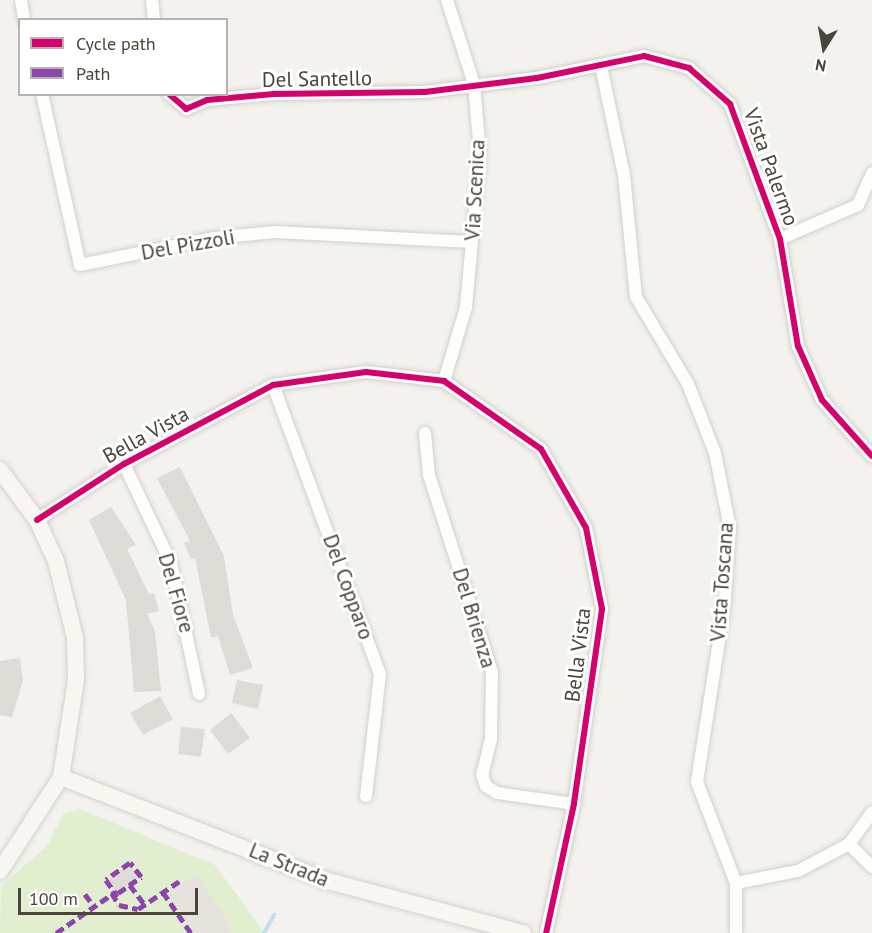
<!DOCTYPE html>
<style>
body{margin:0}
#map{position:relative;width:872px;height:933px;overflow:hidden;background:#f4f2ee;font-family:"PT Sans",sans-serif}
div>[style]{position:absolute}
.green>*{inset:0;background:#e1eecf}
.parking>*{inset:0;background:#e6e3df}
.stream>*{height:4px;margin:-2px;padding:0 2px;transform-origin:2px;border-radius:2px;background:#c0ddf1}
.building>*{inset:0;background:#dedbd6}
.roads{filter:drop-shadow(0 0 2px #d2d0cb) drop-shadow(0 0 2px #d2d0cb)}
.street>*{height:12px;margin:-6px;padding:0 6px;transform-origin:6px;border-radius:6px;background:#fdfdfc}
.secondary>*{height:16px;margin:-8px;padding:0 8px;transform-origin:8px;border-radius:8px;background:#f7f6f1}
.quiet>*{height:4.5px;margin-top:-2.25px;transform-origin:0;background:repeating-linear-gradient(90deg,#8e44ad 0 9px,transparent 0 13.5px)}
.cycleway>*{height:6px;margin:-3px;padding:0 3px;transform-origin:3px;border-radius:3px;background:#d6006c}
span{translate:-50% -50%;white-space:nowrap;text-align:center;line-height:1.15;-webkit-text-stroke:6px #fff;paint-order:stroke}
.street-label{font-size:21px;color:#4b4439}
.legend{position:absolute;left:18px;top:18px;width:210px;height:78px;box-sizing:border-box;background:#fff;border:2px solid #b7b4b0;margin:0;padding:8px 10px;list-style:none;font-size:18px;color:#4b4439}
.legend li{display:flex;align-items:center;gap:12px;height:30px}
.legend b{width:30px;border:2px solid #b7b4b0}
.north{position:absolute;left:794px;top:18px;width:60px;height:60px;-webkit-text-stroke:4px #fff;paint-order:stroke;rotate:191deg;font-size:16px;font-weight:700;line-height:24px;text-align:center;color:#4b4439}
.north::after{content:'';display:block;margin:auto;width:21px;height:27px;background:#4b4439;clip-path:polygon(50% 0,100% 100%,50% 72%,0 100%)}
.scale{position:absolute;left:18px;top:888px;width:180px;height:27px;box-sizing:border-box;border:3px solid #4b4439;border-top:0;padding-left:8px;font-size:18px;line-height:21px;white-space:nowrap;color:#4b4439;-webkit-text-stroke:4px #fff;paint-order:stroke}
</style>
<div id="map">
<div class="green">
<i style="clip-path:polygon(80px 809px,215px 865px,265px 933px,0 933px,1px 886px,47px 846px,63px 814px)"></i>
</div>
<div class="parking">
<i style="clip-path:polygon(197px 874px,233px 930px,228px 933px,194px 933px,167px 892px)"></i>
</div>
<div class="stream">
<i style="left:264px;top:933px;width:21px;rotate:-61deg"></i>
</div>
<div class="building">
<i style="clip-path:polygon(180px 467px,224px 556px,233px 615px,253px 668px,230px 675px,218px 636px,211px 638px,195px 558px,191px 559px,184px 543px,190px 541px,157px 478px)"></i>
<i style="clip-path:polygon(111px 507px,136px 545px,127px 549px,149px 594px,154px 593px,159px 611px,147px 614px,155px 631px,161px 691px,134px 692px,126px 600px,89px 520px)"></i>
<i style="clip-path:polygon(20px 658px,23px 681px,12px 717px,0 715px,0 661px)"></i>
<i style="clip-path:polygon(237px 680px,263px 685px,258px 709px,232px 703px)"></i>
<i style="clip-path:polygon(160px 696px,173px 719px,143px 735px,130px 713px)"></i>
<i style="clip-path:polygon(231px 713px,250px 738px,228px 754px,210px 730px)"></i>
<i style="clip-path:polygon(181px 727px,205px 729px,201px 757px,178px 754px)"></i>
<i style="clip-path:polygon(130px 864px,140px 877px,117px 893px,108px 880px)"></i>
</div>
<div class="roads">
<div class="street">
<i style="left:21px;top:0;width:20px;rotate:81deg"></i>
<i style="left:152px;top:0;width:20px;rotate:84deg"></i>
<i style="left:601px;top:66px;width:111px;rotate:78.1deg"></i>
<i style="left:624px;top:175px;width:123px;rotate:84.4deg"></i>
<i style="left:636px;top:297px;width:101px;rotate:59.1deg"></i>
<i style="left:688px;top:384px;width:74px;rotate:68.6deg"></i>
<i style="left:715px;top:453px;width:76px;rotate:78.7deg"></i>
<i style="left:730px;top:528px;width:81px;rotate:94.2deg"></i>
<i style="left:724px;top:609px;width:175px;rotate:98.9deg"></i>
<i style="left:697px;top:782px;width:108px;rotate:68.9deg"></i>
<i style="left:736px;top:883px;width:50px;rotate:90deg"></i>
<i style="left:42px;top:94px;width:175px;rotate:77.5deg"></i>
<i style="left:80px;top:265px;width:137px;rotate:-11.4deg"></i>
<i style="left:214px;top:238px;width:61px;rotate:-5.6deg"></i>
<i style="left:275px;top:232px;width:197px;rotate:2.9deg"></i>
<i style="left:169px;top:94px;width:23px;rotate:41deg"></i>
<i style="left:186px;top:109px;width:23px;rotate:-23deg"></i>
<i style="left:207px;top:100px;width:67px;rotate:-5.1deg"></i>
<i style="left:274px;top:94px;width:151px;rotate:-0.8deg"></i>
<i style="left:425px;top:92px;width:113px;rotate:-7.1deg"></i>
<i style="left:537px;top:78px;width:109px;rotate:-11.6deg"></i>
<i style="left:644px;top:56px;width:47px;rotate:14.9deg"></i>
<i style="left:689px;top:68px;width:55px;rotate:41.3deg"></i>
<i style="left:730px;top:104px;width:144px;rotate:69.7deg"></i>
<i style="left:780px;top:239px;width:109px;rotate:80.5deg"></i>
<i style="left:798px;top:346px;width:59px;rotate:66deg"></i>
<i style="left:822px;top:400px;width:75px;rotate:48.2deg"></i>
<i style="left:780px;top:239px;width:85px;rotate:-23.6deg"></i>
<i style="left:858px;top:205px;width:35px;rotate:-66deg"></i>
<i style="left:444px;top:381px;width:77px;rotate:-73.4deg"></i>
<i style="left:466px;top:307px;width:155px;rotate:-84.8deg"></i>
<i style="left:480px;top:153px;width:69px;rotate:-95deg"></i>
<i style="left:474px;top:84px;width:88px;rotate:-107.8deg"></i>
<i style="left:273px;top:385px;width:308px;rotate:69.7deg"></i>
<i style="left:380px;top:674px;width:123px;rotate:96.5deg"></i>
<i style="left:425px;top:433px;width:42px;rotate:84.6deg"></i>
<i style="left:429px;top:475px;width:207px;rotate:72.3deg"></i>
<i style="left:492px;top:672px;width:67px;rotate:90.9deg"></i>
<i style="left:491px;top:739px;width:36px;rotate:104deg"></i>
<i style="left:482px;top:774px;width:13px;rotate:72deg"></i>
<i style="left:486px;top:786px;width:13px;rotate:32deg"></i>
<i style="left:497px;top:793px;width:78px;rotate:8.1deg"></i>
<i style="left:124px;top:464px;width:110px;rotate:64.6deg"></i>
<i style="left:171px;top:563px;width:134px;rotate:77.9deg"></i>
<i style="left:37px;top:520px;width:103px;rotate:-32.8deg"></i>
<i style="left:124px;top:464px;width:169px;rotate:-27.9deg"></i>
<i style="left:273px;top:385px;width:94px;rotate:-8deg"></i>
<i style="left:366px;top:372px;width:79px;rotate:6.6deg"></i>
<i style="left:444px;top:381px;width:118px;rotate:35deg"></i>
<i style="left:541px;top:449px;width:91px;rotate:60.3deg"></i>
<i style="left:586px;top:528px;width:83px;rotate:78.8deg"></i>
<i style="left:602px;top:609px;width:197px;rotate:98.2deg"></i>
<i style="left:574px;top:804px;width:132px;rotate:102.2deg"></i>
<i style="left:849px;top:844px;width:33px;rotate:45deg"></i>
<i style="left:736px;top:883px;width:63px;rotate:-11deg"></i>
<i style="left:798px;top:871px;width:58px;rotate:-27.9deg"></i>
<i style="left:849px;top:844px;width:39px;rotate:-54deg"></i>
</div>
<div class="secondary">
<i style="left:0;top:470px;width:62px;rotate:53.5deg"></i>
<i style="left:37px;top:520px;width:45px;rotate:65.1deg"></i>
<i style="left:56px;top:561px;width:79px;rotate:76.1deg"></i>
<i style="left:75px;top:638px;width:42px;rotate:88.6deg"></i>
<i style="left:76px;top:680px;width:98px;rotate:98.8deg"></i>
<i style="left:61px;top:777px;width:112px;rotate:123deg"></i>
<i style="left:61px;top:777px;width:283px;rotate:21.3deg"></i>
<i style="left:325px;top:880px;width:205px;rotate:15deg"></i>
</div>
</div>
<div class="quiet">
<i style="left:130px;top:885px;width:25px;rotate:53deg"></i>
<i style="left:163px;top:892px;width:50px;rotate:55.7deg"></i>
<i style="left:112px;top:893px;width:14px;rotate:60deg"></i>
<i style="left:119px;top:905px;width:19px;rotate:12deg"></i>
<i style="left:138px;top:909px;width:52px;rotate:-34deg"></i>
<i style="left:85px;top:894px;width:15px;rotate:53deg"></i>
<i style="left:114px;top:896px;width:3px;rotate:-45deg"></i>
<i style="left:116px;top:894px;width:2px;rotate:-27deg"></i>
<i style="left:118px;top:893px;width:28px;rotate:-35deg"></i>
<i style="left:141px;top:877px;width:18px;rotate:-128deg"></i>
<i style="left:130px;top:863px;width:29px;rotate:145deg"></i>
<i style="left:106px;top:880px;width:17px;rotate:54deg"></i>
<i style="left:56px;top:933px;width:72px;rotate:-34.8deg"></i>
</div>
<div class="cycleway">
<i style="left:169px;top:94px;width:23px;rotate:41deg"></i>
<i style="left:186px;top:109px;width:23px;rotate:-23deg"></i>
<i style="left:207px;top:100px;width:67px;rotate:-5.1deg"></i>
<i style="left:274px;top:94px;width:151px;rotate:-0.8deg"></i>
<i style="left:425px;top:92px;width:113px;rotate:-7.1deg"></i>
<i style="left:537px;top:78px;width:109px;rotate:-11.6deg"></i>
<i style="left:644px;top:56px;width:47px;rotate:14.9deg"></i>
<i style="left:689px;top:68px;width:55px;rotate:41.3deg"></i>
<i style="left:730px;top:104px;width:144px;rotate:69.7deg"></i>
<i style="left:780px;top:239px;width:109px;rotate:80.5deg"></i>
<i style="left:798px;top:346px;width:59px;rotate:66deg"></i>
<i style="left:822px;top:400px;width:75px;rotate:48.2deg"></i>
<i style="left:37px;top:520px;width:103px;rotate:-32.8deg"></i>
<i style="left:124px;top:464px;width:169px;rotate:-27.9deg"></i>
<i style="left:273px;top:385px;width:94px;rotate:-8deg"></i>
<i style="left:366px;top:372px;width:79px;rotate:6.6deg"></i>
<i style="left:444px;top:381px;width:118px;rotate:35deg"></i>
<i style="left:541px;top:449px;width:91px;rotate:60.3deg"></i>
<i style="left:586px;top:528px;width:83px;rotate:78.8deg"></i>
<i style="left:602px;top:609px;width:197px;rotate:98.2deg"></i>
<i style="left:574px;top:804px;width:132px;rotate:102.2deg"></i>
</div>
<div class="street-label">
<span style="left:317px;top:79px;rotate:-1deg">Del Santello</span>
<span style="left:771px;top:167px;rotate:70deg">Vista Palermo</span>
<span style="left:475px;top:190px;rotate:-87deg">Via Scenica</span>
<span style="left:188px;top:245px;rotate:-10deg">Del Pizzoli</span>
<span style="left:146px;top:435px;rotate:-29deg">Bella Vista</span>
<span style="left:722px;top:582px;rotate:-86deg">Vista Toscana</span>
<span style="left:348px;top:587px;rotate:70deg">Del Copparo</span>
<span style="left:176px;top:593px;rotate:74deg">Del Fiore</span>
<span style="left:474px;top:618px;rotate:73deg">Del Brienza</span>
<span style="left:578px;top:655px;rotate:-83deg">Bella Vista</span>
<span style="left:289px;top:865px;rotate:22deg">La Strada</span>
</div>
<ul class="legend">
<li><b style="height:8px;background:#d6006c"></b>Cycle path</li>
<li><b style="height:8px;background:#8e44ad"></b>Path</li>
</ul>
<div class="north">N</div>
<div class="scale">100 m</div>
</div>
